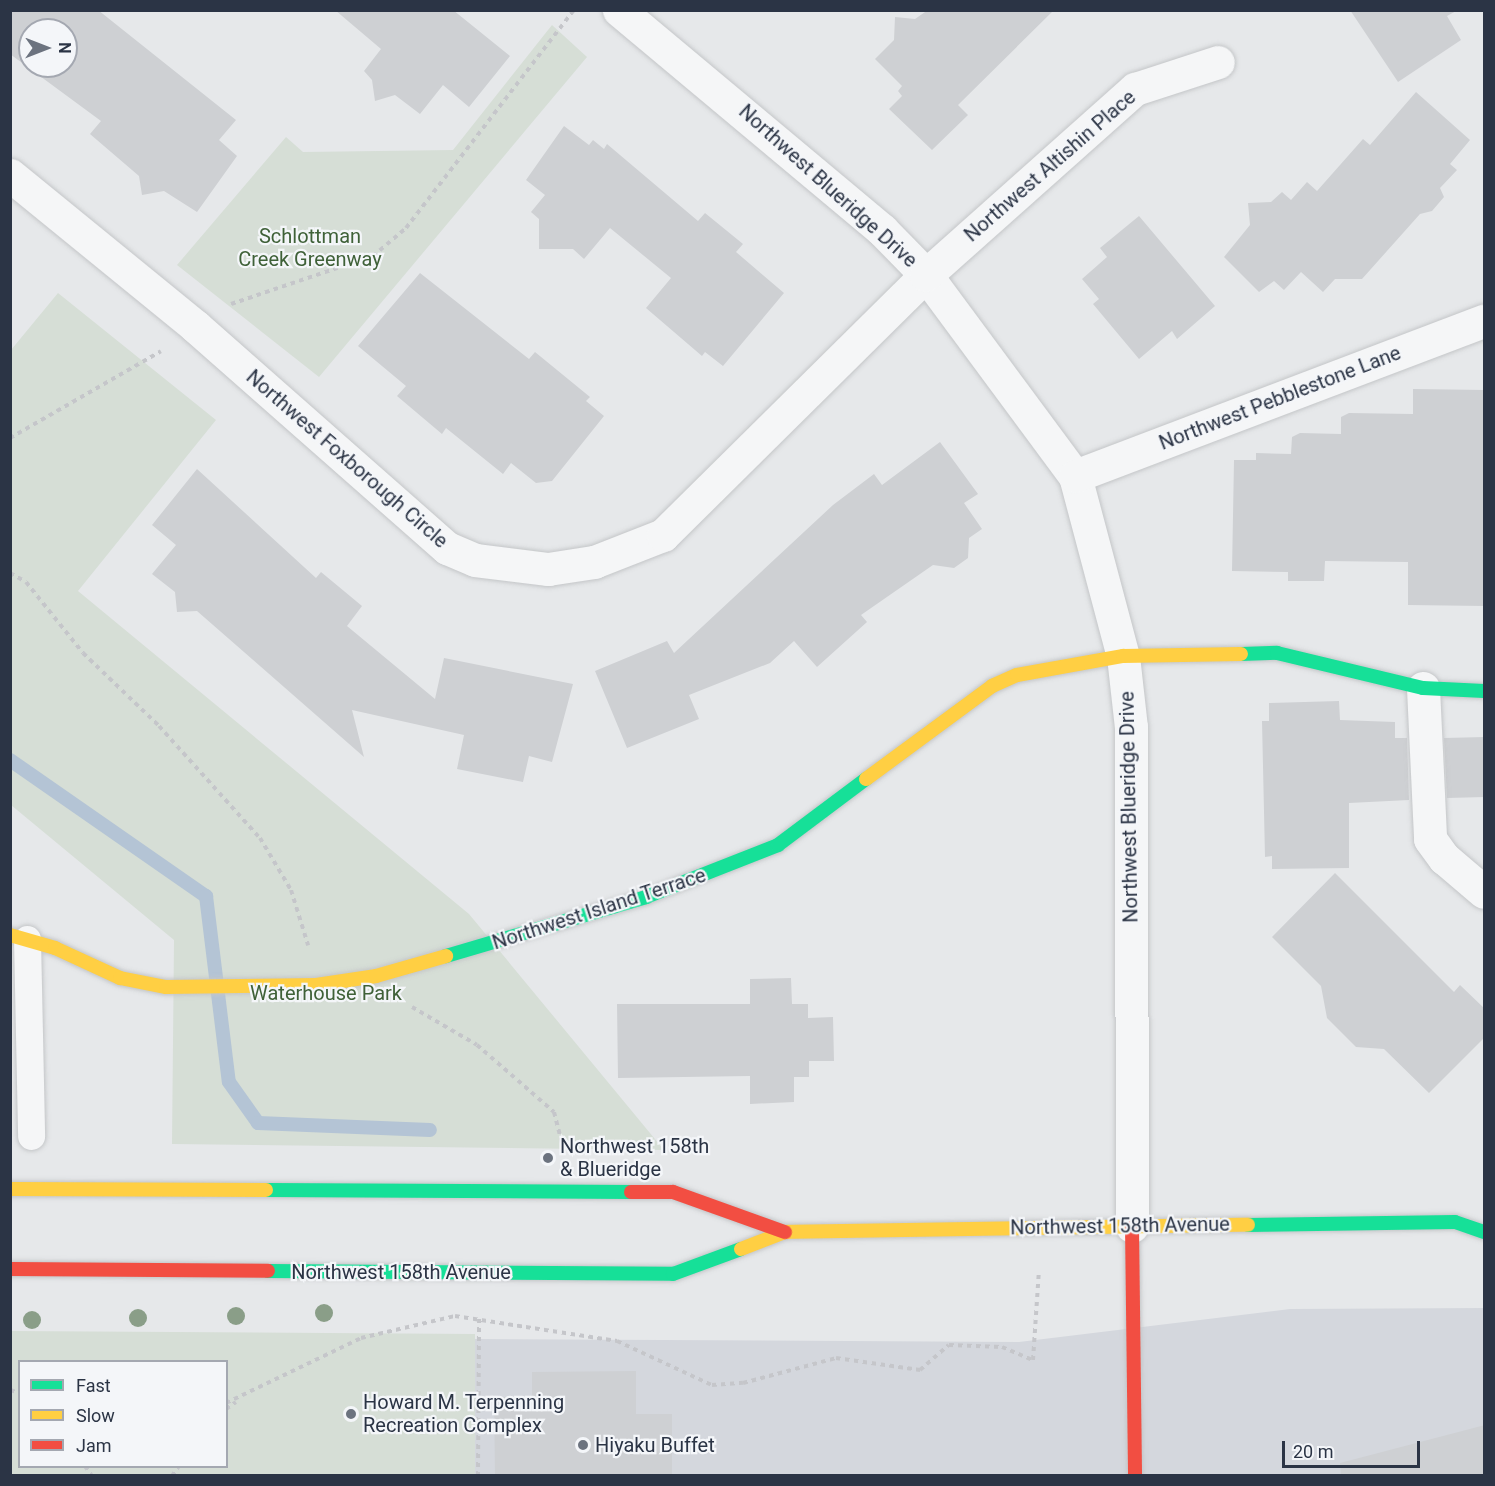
<!DOCTYPE html>
<style>
body{margin:0}
#map{position:relative;width:1495px;height:1486px;overflow:hidden;background:#e6e8ea;font-family:Roboto,sans-serif}
div>[style]{position:absolute}
.built>*{inset:0;background:#d4d7dd}
.green>*{inset:0;background:#d6ded6}
.stream>*{height:14px;margin:-7px;padding:0 7px;transform-origin:7px;border-radius:7px;background:#b4c4d5}
.building>*{inset:0;background:#ced0d3}
.path>*{height:4px;margin-top:-2px;transform-origin:0;background:repeating-linear-gradient(90deg,#c5c6ca 0 4.5px,transparent 0 9px)}
.roads{filter:drop-shadow(0 0 2px #c4c6c8) drop-shadow(0 0 2px #c4c6c8)}
.lane>*{height:27px;margin:-13.5px;padding:0 13.5px;transform-origin:13.5px;border-radius:13.5px;background:#f5f6f7}
.street>*{height:33px;margin:-16.5px;padding:0 16.5px;transform-origin:16.5px;border-radius:16.5px;background:#f5f6f7}
.fast>*{height:14px;margin:-7px;padding:0 7px;transform-origin:7px;border-radius:7px;background:#16e098}
.slow>*{height:14px;margin:-7px;padding:0 7px;transform-origin:7px;border-radius:7px;background:#ffcf43}
.jam>*{height:14px;margin:-7px;padding:0 7px;transform-origin:7px;border-radius:7px;background:#f24e42}
.trees>*{width:18px;height:18px;margin:-9px;border-radius:50%;background:#8a9e88}
.dots>*{width:16px;height:16px;translate:-50% -50%;box-sizing:border-box;border:3px solid #f4f6f9;border-radius:50%}
span{translate:-50% -50%;white-space:nowrap;text-align:center;line-height:1.15;-webkit-text-stroke:4.5px #f4f6f9;paint-order:stroke}
.street-label{font-size:20px;color:#2b3445}
.park-label{font-size:20px;color:#3f6138}
.poi-label{font-size:20px;color:#2b3445}
.left{translate:0 -50%;text-align:left}
.frame{position:absolute;inset:0;border:12px solid #2b3445;pointer-events:none}
.legend{position:absolute;left:18px;top:1360px;width:210px;height:108px;box-sizing:border-box;background:#f4f6f9;border:2px solid #a4a8b1;margin:0;padding:8px 10px;list-style:none;font-size:18px;color:#2b3445}
.legend li{display:flex;align-items:center;gap:12px;height:30px}
.legend b{width:30px;border:2px solid #a4a8b1}
.north{position:absolute;left:18px;top:18px;width:60px;height:60px;box-sizing:border-box;background:#f4f6f9;border:2px solid #a4a8b1;border-radius:50%;rotate:90deg;font-size:16px;font-weight:700;line-height:24px;text-align:center;color:#2b3445}
.north::after{content:'';display:block;margin:auto;width:21px;height:27px;background:#6c737f;clip-path:polygon(50% 0,100% 100%,50% 72%,0 100%)}
.scale{position:absolute;left:1282px;top:1441px;width:138px;height:27px;box-sizing:border-box;border:3px solid #2b3445;border-top:0;padding-left:8px;font-size:18px;line-height:21px;white-space:nowrap;color:#2b3445;-webkit-text-stroke:4px #f4f6f9;paint-order:stroke}
</style>
<div id="map">
<div class="built">
<i style="clip-path:polygon(1484px 1308px,1484px 1475px,475px 1476px,475px 1339px,1019px 1342px,1290px 1309px)"></i>
</div>
<div class="green">
<i style="clip-path:polygon(552px 25px,587px 57px,319px 377px,177px 265px,286px 137px,303px 152px,453px 150px)"></i>
<i style="clip-path:polygon(58px 293px,216px 420px,78px 591px,469px 914px,664px 1150px,172px 1144px,174px 940px,11px 805px,11px 350px)"></i>
<i style="clip-path:polygon(evenodd,11px 1331px,475px 1334px,475px 1475px,11px 1475px,11px 1331px,20px 1362px,226px 1362px,226px 1466px,20px 1466px,20px 1362px)"></i>
</div>
<div class="stream">
<i style="left:10px;top:760px;width:239px;rotate:34.8deg"></i>
<i style="left:206px;top:896px;width:187px;rotate:83deg"></i>
<i style="left:229px;top:1082px;width:50px;rotate:54.7deg"></i>
<i style="left:258px;top:1123px;width:172px;rotate:2.3deg"></i>
</div>
<div class="building">
<i style="clip-path:polygon(evenodd,10px 10px,98px 10px,236px 120px,219px 140px,237px 156px,197px 212px,164px 191px,142px 195px,139px 176px,90px 134px,101px 121px,10px 54px,10px 10px,30px 30px,66px 30px,66px 66px,30px 66px,30px 30px)"></i>
<i style="clip-path:polygon(335px 10px,453px 10px,510px 56px,469px 107px,443px 85px,420px 114px,395px 95px,375px 101px,372px 80px,364px 71px,381px 49px)"></i>
<i style="clip-path:polygon(928px 10px,1054px 10px,958px 105px,968px 115px,932px 150px,889px 109px,902px 96px,898px 91px,902px 86px,875px 59px,894px 40px,895px 17px,915px 19px)"></i>
<i style="clip-path:polygon(1350px 10px,1458px 10px,1447px 16px,1461px 40px,1398px 82px)"></i>
<i style="clip-path:polygon(1416px 92px,1470px 140px,1450px 164px,1457px 170px,1440px 188px,1444px 197px,1432px 211px,1420px 214px,1362px 279px,1335px 279px,1323px 292px,1301px 272px,1284px 290px,1274px 281px,1259px 292px,1224px 257px,1250px 225px,1248px 203px,1271px 202px,1282px 192px,1291px 200px,1307px 182px,1317px 191px,1363px 139px,1370px 145px)"></i>
<i style="clip-path:polygon(564px 126px,589px 145px,593px 140px,604px 149px,607px 144px,698px 221px,705px 213px,743px 244px,736px 252px,784px 293px,723px 366px,705px 352px,702px 356px,646px 308px,671px 278px,610px 228px,584px 259px,573px 249px,539px 249px,539px 219px,531px 212px,545px 195px,526px 180px)"></i>
<i style="clip-path:polygon(1139px 216px,1215px 306px,1177px 339px,1172px 331px,1139px 359px,1093px 304px,1099px 299px,1082px 279px,1107px 257px,1100px 248px)"></i>
<i style="clip-path:polygon(420px 273px,529px 359px,535px 352px,590px 397px,586px 401px,604px 416px,552px 481px,536px 483px,511px 463px,503px 474px,446px 428px,442px 434px,397px 396px,406px 386px,358px 346px)"></i>
<i style="clip-path:polygon(1413px 389px,1485px 390px,1485px 606px,1408px 605px,1408px 562px,1325px 561px,1324px 581px,1288px 581px,1288px 572px,1232px 571px,1234px 460px,1256px 460px,1256px 453px,1291px 454px,1292px 437px,1300px 433px,1341px 434px,1341px 417px,1349px 413px,1413px 414px)"></i>
<i style="clip-path:polygon(940px 442px,978px 494px,964px 503px,982px 529px,969px 538px,968px 558px,954px 568px,933px 565px,861px 615px,867px 622px,817px 667px,794px 641px,770px 663px,689px 695px,699px 719px,627px 748px,595px 671px,667px 641px,674px 653px,833px 505px,874px 474px,882px 485px)"></i>
<i style="clip-path:polygon(197px 469px,316px 578px,321px 572px,362px 606px,347px 626px,435px 699px,444px 658px,573px 684px,552px 762px,529px 756px,523px 782px,457px 769px,464px 735px,352px 710px,364px 757px,197px 611px,177px 612px,175px 592px,152px 574px,176px 545px,152px 525px)"></i>
<i style="clip-path:polygon(1339px 701px,1340px 720px,1395px 722px,1395px 738px,1407px 738px,1409px 800px,1349px 803px,1349px 868px,1272px 869px,1272px 856px,1265px 857px,1262px 721px,1269px 721px,1269px 703px)"></i>
<i style="clip-path:polygon(1485px 737px,1485px 797px,1447px 798px,1444px 738px)"></i>
<i style="clip-path:polygon(1335px 873px,1454px 992px,1460px 985px,1485px 1009px,1485px 1037px,1429px 1093px,1384px 1049px,1356px 1047px,1327px 1018px,1321px 986px,1272px 937px)"></i>
<i style="clip-path:polygon(791px 978px,792px 1004px,808px 1004px,808px 1018px,833px 1017px,834px 1061px,809px 1061px,809px 1077px,794px 1077px,794px 1102px,750px 1104px,750px 1076px,618px 1078px,617px 1004px,750px 1004px,750px 979px)"></i>
<i style="clip-path:polygon(636px 1371px,636px 1414px,672px 1414px,672px 1476px,495px 1476px,494px 1397px,532px 1397px,532px 1372px)"></i>
<i style="clip-path:polygon(1485px 1425px,1485px 1476px,1341px 1476px,1340px 1463px)"></i>
</div>
<div class="path">
<i style="left:231px;top:304px;width:150px;rotate:-18.7deg"></i>
<i style="left:373px;top:256px;width:43px;rotate:-40.3deg"></i>
<i style="left:406px;top:228px;width:275px;rotate:-52.4deg"></i>
<i style="left:10px;top:438px;width:174px;rotate:-29.9deg"></i>
<i style="left:10px;top:573px;width:18px;rotate:29deg"></i>
<i style="left:26px;top:582px;width:91px;rotate:51.2deg"></i>
<i style="left:83px;top:653px;width:105px;rotate:43.8deg"></i>
<i style="left:159px;top:726px;width:151px;rotate:48deg"></i>
<i style="left:260px;top:838px;width:61px;rotate:59.2deg"></i>
<i style="left:291px;top:890px;width:58px;rotate:72.8deg"></i>
<i style="left:412px;top:1007px;width:75px;rotate:30.3deg"></i>
<i style="left:477px;top:1045px;width:102px;rotate:41deg"></i>
<i style="left:554px;top:1112px;width:40px;rotate:75.6deg"></i>
<i style="left:10px;top:1390px;width:10px;rotate:17deg"></i>
<i style="left:226px;top:1403px;width:150px;rotate:-25.7deg"></i>
<i style="left:361px;top:1338px;width:97px;rotate:-13.2deg"></i>
<i style="left:455px;top:1316px;width:164px;rotate:8.8deg"></i>
<i style="left:617px;top:1341px;width:105px;rotate:24.9deg"></i>
<i style="left:712px;top:1385px;width:31px;rotate:-4deg"></i>
<i style="left:743px;top:1383px;width:96px;rotate:-15deg"></i>
<i style="left:836px;top:1358px;width:85px;rotate:8.1deg"></i>
<i style="left:920px;top:1370px;width:38px;rotate:-41deg"></i>
<i style="left:949px;top:1345px;width:53px;rotate:2.2deg"></i>
<i style="left:1002px;top:1347px;width:34px;rotate:23deg"></i>
<i style="left:1033px;top:1360px;width:90px;rotate:-86.2deg"></i>
<i style="left:226px;top:1409px;width:12px;rotate:-35deg"></i>
<i style="left:85px;top:1466px;width:12px;rotate:55deg"></i>
<i style="left:172px;top:1476px;width:12px;rotate:-55deg"></i>
<i style="left:478px;top:1476px;width:157px;rotate:-89.6deg"></i>
</div>
<div class="roads">
<div class="lane">
<i style="left:27px;top:939px;width:197px;rotate:88.8deg"></i>
</div>
<div class="street">
<i style="left:619px;top:10px;width:343px;rotate:39.9deg"></i>
<i style="left:882px;top:230px;width:63px;rotate:45.6deg"></i>
<i style="left:926px;top:275px;width:250px;rotate:53.5deg"></i>
<i style="left:1075px;top:476px;width:186px;rotate:75.1deg"></i>
<i style="left:1123px;top:656px;width:71px;rotate:83.6deg"></i>
<i style="left:1131px;top:727px;width:499px;rotate:89.9deg"></i>
<i style="left:10px;top:175px;width:239px;rotate:39.2deg"></i>
<i style="left:195px;top:326px;width:336px;rotate:41.4deg"></i>
<i style="left:447px;top:548px;width:30px;rotate:23deg"></i>
<i style="left:475px;top:560px;width:74px;rotate:7deg"></i>
<i style="left:548px;top:569px;width:47px;rotate:-8.7deg"></i>
<i style="left:594px;top:562px;width:74px;rotate:-21.4deg"></i>
<i style="left:663px;top:535px;width:370px;rotate:-44.7deg"></i>
<i style="left:926px;top:275px;width:280px;rotate:-41.7deg"></i>
<i style="left:1135px;top:89px;width:87px;rotate:-18deg"></i>
<i style="left:1075px;top:476px;width:437px;rotate:-20.8deg"></i>
<i style="left:1423px;top:688px;width:151px;rotate:87.3deg"></i>
<i style="left:1430px;top:839px;width:24px;rotate:54deg"></i>
<i style="left:1444px;top:858px;width:52px;rotate:40.4deg"></i>
</div>
<div class="fast">
<i style="left:1241px;top:654px;width:36px;rotate:-2deg"></i>
<i style="left:1277px;top:653px;width:150px;rotate:13.5deg"></i>
<i style="left:1423px;top:688px;width:61px;rotate:2.8deg"></i>
<i style="left:446px;top:956px;width:209px;rotate:-16.4deg"></i>
<i style="left:646px;top:897px;width:142px;rotate:-21.5deg"></i>
<i style="left:778px;top:845px;width:110px;rotate:-36.9deg"></i>
<i style="left:266px;top:1190px;width:365px;rotate:0.3deg"></i>
<i style="left:1248px;top:1225px;width:207px;rotate:-0.8deg"></i>
<i style="left:1455px;top:1222px;width:31px;rotate:19deg"></i>
<i style="left:268px;top:1271px;width:405px;rotate:0.4deg"></i>
<i style="left:673px;top:1274px;width:72px;rotate:-20.2deg"></i>
</div>
<div class="slow">
<i style="left:866px;top:779px;width:157px;rotate:-36.4deg"></i>
<i style="left:992px;top:686px;width:27px;rotate:-24deg"></i>
<i style="left:1017px;top:675px;width:108px;rotate:-10.2deg"></i>
<i style="left:1123px;top:656px;width:118px;rotate:-1deg"></i>
<i style="left:10px;top:935px;width:47px;rotate:16.1deg"></i>
<i style="left:55px;top:948px;width:72px;rotate:24.8deg"></i>
<i style="left:120px;top:978px;width:47px;rotate:11.1deg"></i>
<i style="left:166px;top:987px;width:150px;rotate:-0.8deg"></i>
<i style="left:316px;top:985px;width:61px;rotate:-8.5deg"></i>
<i style="left:376px;top:976px;width:73px;rotate:-15.9deg"></i>
<i style="left:10px;top:1189px;width:256px;rotate:0.2deg"></i>
<i style="left:741px;top:1249px;width:47px;rotate:-21.1deg"></i>
<i style="left:785px;top:1232px;width:463px;rotate:-0.9deg"></i>
</div>
<div class="jam">
<i style="left:631px;top:1192px;width:42px"></i>
<i style="left:673px;top:1192px;width:119px;rotate:19.7deg"></i>
<i style="left:1132px;top:1226px;width:250px;rotate:89.3deg"></i>
<i style="left:10px;top:1269px;width:258px;rotate:0.4deg"></i>
</div>
</div>
<div class="trees">
<i style="left:324px;top:1313px"></i>
<i style="left:236px;top:1316px"></i>
<i style="left:138px;top:1318px"></i>
<i style="left:32px;top:1320px"></i>
</div>
<div class="dots">
<i style="left:548px;top:1158px;background:#6c737f"></i>
<i style="left:351px;top:1414px;background:#6c737f"></i>
<i style="left:583px;top:1445px;background:#6c737f"></i>
</div>
<div class="street-label">
<span style="left:1050px;top:166px;rotate:-41deg">Northwest Altishin Place</span>
<span style="left:828px;top:186px;rotate:42deg">Northwest Blueridge Drive</span>
<span style="left:1280px;top:398px;rotate:-21deg">Northwest Pebblestone Lane</span>
<span style="left:347px;top:459px;rotate:41deg">Northwest Foxborough Circle</span>
<span style="left:1129px;top:807px;rotate:-91deg">Northwest Blueridge Drive</span>
<span style="left:599px;top:909px;rotate:-18deg">Northwest Island Terrace</span>
<span style="left:1120px;top:1226px;rotate:-1deg">Northwest 158th Avenue</span>
<span style="left:401px;top:1272px">Northwest 158th Avenue</span>
</div>
<div class="park-label">
<span style="left:310px;top:248px">Schlottman<br>Creek Greenway</span>
<span style="left:326px;top:993px">Waterhouse Park</span>
</div>
<div class="poi-label">
<span class="left" style="left:560px;top:1158px">Northwest 158th<br>&amp; Blueridge</span>
<span class="left" style="left:363px;top:1414px">Howard M. Terpenning<br>Recreation Complex</span>
<span class="left" style="left:595px;top:1445px">Hiyaku Buffet</span>
</div>
<div class="frame"></div>
<ul class="legend">
<li><b style="height:8px;background:#16e098"></b>Fast</li>
<li><b style="height:8px;background:#ffcf43"></b>Slow</li>
<li><b style="height:8px;background:#f24e42"></b>Jam</li>
</ul>
<div class="north">N</div>
<div class="scale">20 m</div>
</div>
